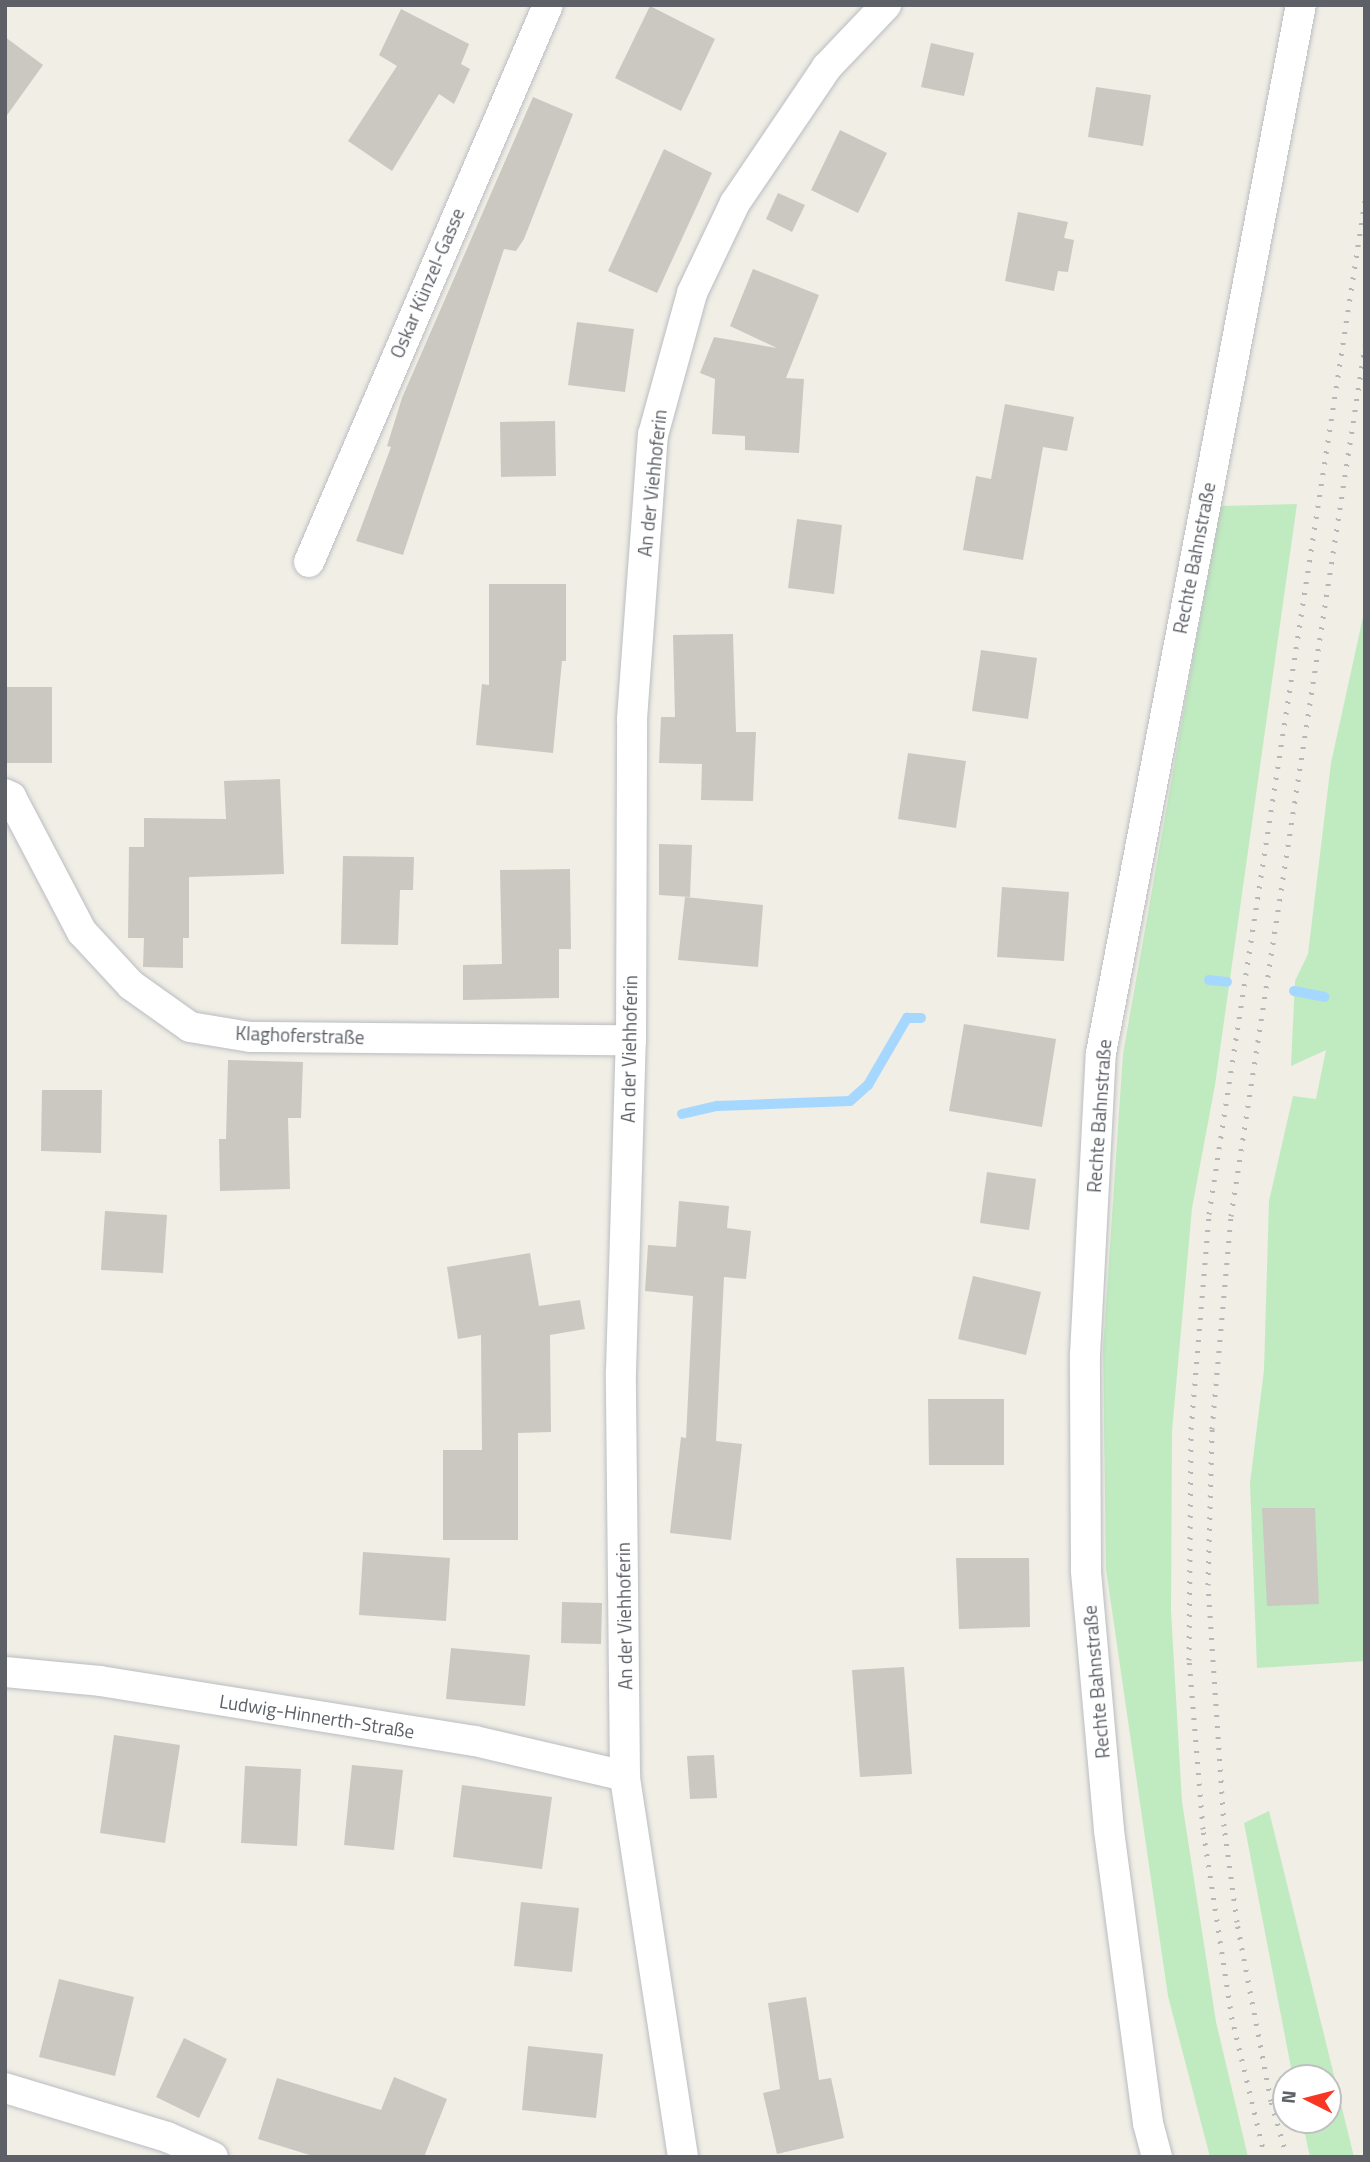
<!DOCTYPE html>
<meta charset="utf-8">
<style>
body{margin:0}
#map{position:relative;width:1370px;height:2162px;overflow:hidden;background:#f0eee5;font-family:"Titillium Web",sans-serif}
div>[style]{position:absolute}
.green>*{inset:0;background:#c0eac0}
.stream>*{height:10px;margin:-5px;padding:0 5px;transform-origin:5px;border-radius:5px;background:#a6d8ff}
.building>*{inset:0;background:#cbc8c2}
.roads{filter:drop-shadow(0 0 2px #babdc2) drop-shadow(0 0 2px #babdc2)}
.minor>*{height:30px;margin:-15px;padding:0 15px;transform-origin:15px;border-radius:15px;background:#fff}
.rail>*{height:5px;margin-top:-2.5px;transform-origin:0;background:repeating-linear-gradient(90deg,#b6b7b8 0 2px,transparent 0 11px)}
span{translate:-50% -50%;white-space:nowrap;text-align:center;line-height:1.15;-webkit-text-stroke:5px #fff;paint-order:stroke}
.street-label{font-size:19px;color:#5d6167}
.frame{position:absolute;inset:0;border:7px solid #5d6167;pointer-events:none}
.north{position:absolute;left:1272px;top:2064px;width:70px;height:70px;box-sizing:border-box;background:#fff;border:2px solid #bec0c2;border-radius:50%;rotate:276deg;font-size:19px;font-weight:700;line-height:28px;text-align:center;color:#5d6167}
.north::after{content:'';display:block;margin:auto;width:24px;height:32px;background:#f73724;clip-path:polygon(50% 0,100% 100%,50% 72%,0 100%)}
</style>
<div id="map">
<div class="green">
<i style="clip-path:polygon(1297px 504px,1215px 1085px,1192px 1208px,1172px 1431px,1171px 1611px,1182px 1802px,1216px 2022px,1248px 2157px,1210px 2157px,1168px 1996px,1106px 1569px,1103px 1349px,1123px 1054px,1220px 506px)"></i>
<i style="clip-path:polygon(1365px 608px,1365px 1661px,1257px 1668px,1250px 1483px,1264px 1370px,1269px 1201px,1293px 1096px,1316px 1099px,1326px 1050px,1291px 1066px,1295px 981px,1308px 954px,1331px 763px)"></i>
<i style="clip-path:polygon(1269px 1811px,1354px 2157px,1310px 2157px,1302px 2120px,1328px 2120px,1328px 2078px,1293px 2078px,1244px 1823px)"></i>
</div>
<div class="stream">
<i style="left:1209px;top:980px;width:18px;rotate:6deg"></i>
<i style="left:1294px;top:991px;width:31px;rotate:11deg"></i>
<i style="left:682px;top:1114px;width:37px;rotate:-13deg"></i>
<i style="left:718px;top:1106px;width:132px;rotate:-2.2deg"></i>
<i style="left:850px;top:1101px;width:24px;rotate:-42deg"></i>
<i style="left:868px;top:1085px;width:78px;rotate:-59.8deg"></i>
<i style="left:907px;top:1018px;width:14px"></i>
</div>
<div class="building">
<i style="clip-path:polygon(650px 6px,715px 39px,681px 111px,615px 78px)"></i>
<i style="clip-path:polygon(401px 9px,469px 44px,461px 64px,470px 69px,454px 104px,439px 94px,392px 171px,348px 141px,397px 66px,379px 55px)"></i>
<i style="clip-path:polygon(5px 37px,43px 65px,5px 118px)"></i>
<i style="clip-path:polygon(931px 43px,974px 53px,964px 96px,921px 87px)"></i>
<i style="clip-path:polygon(1096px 87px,1151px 95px,1143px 146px,1088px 137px)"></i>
<i style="clip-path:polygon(533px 97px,573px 114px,524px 239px,516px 251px,504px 249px,403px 555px,356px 541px,391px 447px,387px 446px,402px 398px)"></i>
<i style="clip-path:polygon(840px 130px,887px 153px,858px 213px,811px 190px)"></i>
<i style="clip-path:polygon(664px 149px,712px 173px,657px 293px,608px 271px)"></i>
<i style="clip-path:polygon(778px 193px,805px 205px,792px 232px,766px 219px)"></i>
<i style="clip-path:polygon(1018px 212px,1068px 222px,1064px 238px,1074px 240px,1068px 272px,1058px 271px,1054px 291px,1005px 281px)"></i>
<i style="clip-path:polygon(753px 269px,819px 295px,786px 378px,804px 379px,799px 453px,745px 450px,745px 436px,712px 434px,715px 379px,700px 373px,714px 337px,777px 348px,730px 326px)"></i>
<i style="clip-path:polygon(577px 322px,634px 329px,625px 392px,568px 385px)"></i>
<i style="clip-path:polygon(1005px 404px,1074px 417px,1067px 451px,1043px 447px,1023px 560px,963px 550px,976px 476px,991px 479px)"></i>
<i style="clip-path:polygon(555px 421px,556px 476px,501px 477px,500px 422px)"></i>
<i style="clip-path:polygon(797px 519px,842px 525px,834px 594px,788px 588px)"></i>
<i style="clip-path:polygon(489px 584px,566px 584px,566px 661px,562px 661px,553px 753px,476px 745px,482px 684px,489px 685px)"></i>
<i style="clip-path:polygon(733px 634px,736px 732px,756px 732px,753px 801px,701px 800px,702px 764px,659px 763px,661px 717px,675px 717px,673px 635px)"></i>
<i style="clip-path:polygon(981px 650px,1037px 658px,1028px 719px,972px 711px)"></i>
<i style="clip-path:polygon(5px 687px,52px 687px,52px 763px,5px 763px)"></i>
<i style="clip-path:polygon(908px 753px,966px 761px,956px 828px,898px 819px)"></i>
<i style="clip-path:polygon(280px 779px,284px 874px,189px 877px,189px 938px,183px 938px,183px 968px,143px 967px,144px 938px,128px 938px,129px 847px,144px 847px,144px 818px,226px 819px,224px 781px)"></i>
<i style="clip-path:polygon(659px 844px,692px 845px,690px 897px,659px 895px)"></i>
<i style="clip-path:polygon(343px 856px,414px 857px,413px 890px,400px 890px,398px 945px,341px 944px)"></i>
<i style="clip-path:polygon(570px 869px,571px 949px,559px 949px,559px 998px,463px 1000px,463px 965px,502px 964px,500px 870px)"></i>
<i style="clip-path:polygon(1002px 887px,1069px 892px,1064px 961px,997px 957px)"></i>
<i style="clip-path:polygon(685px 897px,763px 905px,758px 967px,678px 960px)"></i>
<i style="clip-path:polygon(964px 1024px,1056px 1039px,1042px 1127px,949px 1111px)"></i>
<i style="clip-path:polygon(228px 1060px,303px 1062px,301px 1118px,288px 1118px,290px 1189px,220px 1191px,219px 1139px,226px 1139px)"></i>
<i style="clip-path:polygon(42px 1090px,102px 1090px,101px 1153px,41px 1151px)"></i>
<i style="clip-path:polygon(987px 1172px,1036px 1179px,1029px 1230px,980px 1223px)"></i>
<i style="clip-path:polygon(679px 1201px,729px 1206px,727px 1228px,751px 1231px,746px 1279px,724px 1277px,716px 1441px,742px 1444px,731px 1540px,670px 1533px,681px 1437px,686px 1438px,693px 1296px,645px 1291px,648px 1245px,676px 1247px)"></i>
<i style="clip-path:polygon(105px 1211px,167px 1215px,163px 1273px,101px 1270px)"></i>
<i style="clip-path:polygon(530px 1253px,539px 1306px,580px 1300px,585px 1329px,550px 1335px,551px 1432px,518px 1433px,518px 1540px,443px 1540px,443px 1450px,482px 1450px,481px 1335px,458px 1339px,447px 1267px)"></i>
<i style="clip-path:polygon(973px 1276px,1041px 1292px,1026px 1355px,958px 1339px)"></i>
<i style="clip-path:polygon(928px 1399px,1004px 1399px,1004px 1465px,929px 1465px)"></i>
<i style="clip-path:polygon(1262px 1508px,1315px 1508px,1319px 1604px,1267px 1606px)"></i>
<i style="clip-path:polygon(363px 1552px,450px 1558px,446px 1621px,359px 1615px)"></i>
<i style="clip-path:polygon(956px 1558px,1029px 1558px,1030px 1627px,959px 1629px)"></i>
<i style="clip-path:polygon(562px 1602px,602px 1603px,601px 1644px,561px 1643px)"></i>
<i style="clip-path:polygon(451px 1648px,530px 1655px,525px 1706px,446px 1699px)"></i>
<i style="clip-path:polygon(904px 1667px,912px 1774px,860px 1777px,852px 1670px)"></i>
<i style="clip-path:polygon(114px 1735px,180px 1745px,165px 1843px,100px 1833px)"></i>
<i style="clip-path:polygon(714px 1755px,717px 1798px,690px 1799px,687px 1756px)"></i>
<i style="clip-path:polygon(352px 1765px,403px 1770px,394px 1850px,344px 1845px)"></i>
<i style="clip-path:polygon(245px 1766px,301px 1769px,297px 1846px,241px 1843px)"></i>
<i style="clip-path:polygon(462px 1785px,552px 1797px,542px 1869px,453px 1857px)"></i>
<i style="clip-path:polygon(521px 1902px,579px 1908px,572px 1972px,514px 1966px)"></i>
<i style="clip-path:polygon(59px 1979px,134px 1997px,115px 2076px,39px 2057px)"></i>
<i style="clip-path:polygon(806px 1997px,819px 2080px,831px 2078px,844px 2138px,777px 2154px,763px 2093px,780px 2089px,768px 2003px)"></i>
<i style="clip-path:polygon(184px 2038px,227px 2059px,199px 2118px,156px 2097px)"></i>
<i style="clip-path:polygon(528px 2046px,603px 2054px,596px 2118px,522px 2110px)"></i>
<i style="clip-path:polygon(394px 2077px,447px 2099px,424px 2157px,316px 2157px,258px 2139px,277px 2078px,381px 2110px)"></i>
</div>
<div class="roads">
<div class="minor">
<i style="left:309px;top:562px;width:606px;rotate:-66.78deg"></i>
<i style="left:5px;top:794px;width:7px;rotate:27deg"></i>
<i style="left:11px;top:797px;width:153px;rotate:62.3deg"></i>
<i style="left:82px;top:932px;width:72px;rotate:47.2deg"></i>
<i style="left:131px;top:985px;width:72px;rotate:35.4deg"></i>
<i style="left:190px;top:1027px;width:61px;rotate:9.5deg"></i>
<i style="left:250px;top:1037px;width:381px;rotate:0.5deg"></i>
<i style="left:5px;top:1672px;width:95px;rotate:5.4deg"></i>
<i style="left:100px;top:1681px;width:380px;rotate:9.1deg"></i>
<i style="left:475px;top:1741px;width:154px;rotate:13.1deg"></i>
<i style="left:5px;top:2088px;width:169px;rotate:16.8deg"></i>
<i style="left:167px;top:2137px;width:50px;rotate:23.5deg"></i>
<i style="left:683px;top:2157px;width:385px;rotate:-98.7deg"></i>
<i style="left:625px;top:1776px;width:405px;rotate:-90.6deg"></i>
<i style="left:621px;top:1371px;width:331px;rotate:-88.3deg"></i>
<i style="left:631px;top:1040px;width:321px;rotate:-89.8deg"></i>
<i style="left:632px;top:719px;width:285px;rotate:-85.8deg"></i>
<i style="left:653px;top:435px;width:147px;rotate:-74.6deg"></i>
<i style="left:692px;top:293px;width:100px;rotate:-64.5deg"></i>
<i style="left:735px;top:203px;width:164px;rotate:-55.9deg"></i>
<i style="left:827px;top:67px;width:86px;rotate:-46.4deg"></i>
<i style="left:1157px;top:2157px;width:35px;rotate:-105deg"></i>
<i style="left:1148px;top:2123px;width:296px;rotate:-97.6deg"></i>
<i style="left:1109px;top:1830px;width:261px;rotate:-95.1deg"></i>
<i style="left:1086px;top:1570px;width:215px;rotate:-90.3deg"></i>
<i style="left:1085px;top:1355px;width:302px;rotate:-87deg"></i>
<i style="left:1101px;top:1053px;width:1067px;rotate:-79.2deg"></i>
</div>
</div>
<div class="rail">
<i style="left:1265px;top:2157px;width:142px;rotate:-103.4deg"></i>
<i style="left:1232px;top:2019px;width:192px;rotate:-98.7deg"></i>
<i style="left:1203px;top:1829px;width:170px;rotate:-94.7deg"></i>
<i style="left:1189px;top:1660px;width:231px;rotate:-89.5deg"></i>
<i style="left:1191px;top:1429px;width:216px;rotate:-85.2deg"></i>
<i style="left:1209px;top:1214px;width:1025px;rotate:-81.25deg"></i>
<i style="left:1287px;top:2157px;width:58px;rotate:-105.9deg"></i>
<i style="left:1271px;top:2101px;width:182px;rotate:-100.8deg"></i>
<i style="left:1237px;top:1922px;width:97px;rotate:-97.7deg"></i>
<i style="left:1224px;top:1826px;width:242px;rotate:-93.8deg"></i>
<i style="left:1208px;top:1585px;width:156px;rotate:-88.5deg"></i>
<i style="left:1212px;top:1429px;width:214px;rotate:-84.9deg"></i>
<i style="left:1231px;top:1216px;width:881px;rotate:-81.25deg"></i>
</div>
<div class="street-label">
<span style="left:427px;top:283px;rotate:-67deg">Oskar Künzel-Gasse</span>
<span style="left:652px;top:483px;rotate:-84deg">An der Viehhoferin</span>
<span style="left:1194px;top:558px;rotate:-79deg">Rechte Bahnstraße</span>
<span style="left:300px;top:1035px;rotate:2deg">Klaghoferstraße</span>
<span style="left:629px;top:1049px;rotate:-89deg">An der Viehhoferin</span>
<span style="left:1099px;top:1116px;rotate:-86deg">Rechte Bahnstraße</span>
<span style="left:624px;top:1616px;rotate:-91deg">An der Viehhoferin</span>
<span style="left:1096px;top:1682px;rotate:-95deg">Rechte Bahnstraße</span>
<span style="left:317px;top:1716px;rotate:9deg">Ludwig-Hinnerth-Straße</span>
</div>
<div class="frame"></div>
<div class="north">N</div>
</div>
